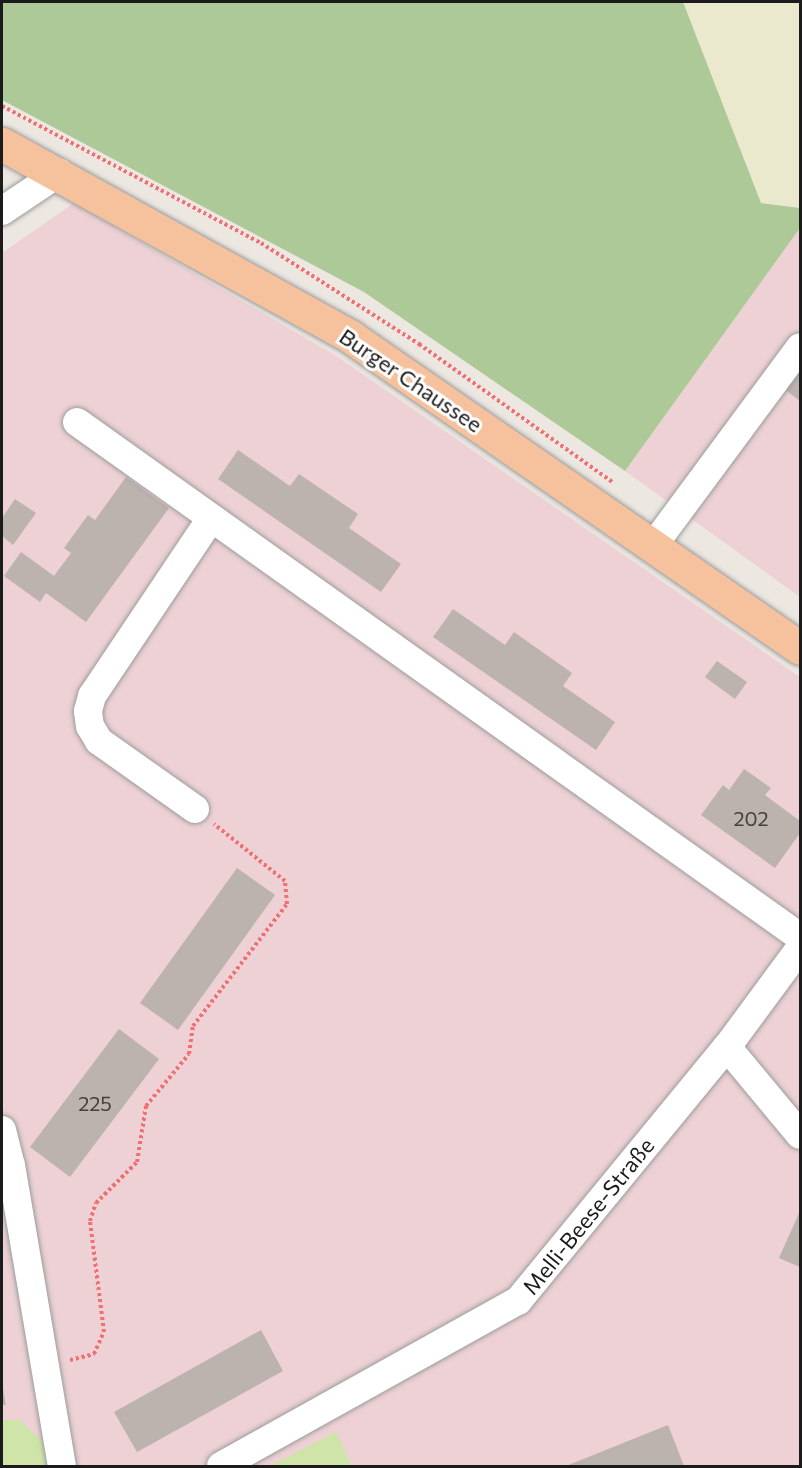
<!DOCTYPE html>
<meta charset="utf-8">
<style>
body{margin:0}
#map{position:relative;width:802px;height:1468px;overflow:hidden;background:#ece7e1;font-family:Commissioner,sans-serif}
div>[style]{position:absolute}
.commercial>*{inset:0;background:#edd1d4}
.farmland>*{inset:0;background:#eae8cd}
.grass>*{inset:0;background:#cfe4a9}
.forest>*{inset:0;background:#aec998}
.building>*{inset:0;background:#bcb2ae}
.path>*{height:4px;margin-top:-2px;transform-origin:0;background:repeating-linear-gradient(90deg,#f16e73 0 3px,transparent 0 6px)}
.roads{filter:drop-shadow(0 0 2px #9c9c9c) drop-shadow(0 0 2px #9c9c9c)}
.minor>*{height:28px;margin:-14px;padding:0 14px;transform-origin:14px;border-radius:14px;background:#fff}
.major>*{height:33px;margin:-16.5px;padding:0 16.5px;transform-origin:16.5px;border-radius:16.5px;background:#f6c29d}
span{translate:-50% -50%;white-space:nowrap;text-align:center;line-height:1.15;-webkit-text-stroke:6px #fff;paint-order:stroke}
.number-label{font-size:20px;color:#434140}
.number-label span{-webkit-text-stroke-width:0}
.street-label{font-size:22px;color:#1b1b1b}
.frame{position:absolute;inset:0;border:3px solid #1b1b1b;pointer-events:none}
</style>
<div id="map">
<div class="commercial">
<i style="clip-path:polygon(74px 203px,338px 357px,800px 677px,800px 1466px,2px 1466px,2px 253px)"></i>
<i style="clip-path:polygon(800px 228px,800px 597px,625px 471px)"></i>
</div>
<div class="farmland">
<i style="clip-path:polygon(683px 2px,800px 2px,800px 208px,761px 203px)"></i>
</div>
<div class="grass">
<i style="clip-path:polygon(2px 1420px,19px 1420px,46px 1444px,50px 1466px,2px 1466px)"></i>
<i style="clip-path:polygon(336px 1432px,352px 1466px,270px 1466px)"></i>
</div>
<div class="forest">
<i style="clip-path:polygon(2px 2px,683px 2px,761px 203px,800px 208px,800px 228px,625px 471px,364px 292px,2px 100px)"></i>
</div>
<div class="building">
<i style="clip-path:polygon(800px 364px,800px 401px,784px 389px)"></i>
<i style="clip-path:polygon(238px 450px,290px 486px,299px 474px,358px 514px,349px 528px,401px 564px,381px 592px,218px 479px)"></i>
<i style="clip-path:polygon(126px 477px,169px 508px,86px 622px,46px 593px,40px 602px,4px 576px,21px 552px,54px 576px,71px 553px,64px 548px,88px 515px,95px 520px)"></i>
<i style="clip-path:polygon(15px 499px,36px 513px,13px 545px,2px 536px,2px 518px)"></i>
<i style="clip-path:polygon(453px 609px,505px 645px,514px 632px,572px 673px,563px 686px,615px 722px,596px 750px,433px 637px)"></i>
<i style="clip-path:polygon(717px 661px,747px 682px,735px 699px,705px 677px)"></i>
<i style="clip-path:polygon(744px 769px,771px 788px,765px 795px,800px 821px,800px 833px,775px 868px,701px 815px,723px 785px,729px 790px)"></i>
<i style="clip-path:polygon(237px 868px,275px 895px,178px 1030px,140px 1003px)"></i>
<i style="clip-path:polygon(119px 1029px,159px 1059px,70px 1177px,30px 1147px)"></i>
<i style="clip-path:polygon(800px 1211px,800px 1267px,779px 1258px)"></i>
<i style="clip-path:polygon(261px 1330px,283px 1371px,137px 1452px,114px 1412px)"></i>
<i style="clip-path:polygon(2px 1383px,6px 1405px,2px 1405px)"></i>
<i style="clip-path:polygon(668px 1425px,684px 1466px,566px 1466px)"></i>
</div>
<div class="path">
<i style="left:2px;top:106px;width:293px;rotate:27.9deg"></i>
<i style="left:261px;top:243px;width:188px;rotate:32.6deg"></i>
<i style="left:419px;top:344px;width:239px;rotate:35.5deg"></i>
<i style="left:70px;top:1360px;width:25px;rotate:-14deg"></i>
<i style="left:94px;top:1354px;width:24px;rotate:-66deg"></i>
<i style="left:104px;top:1332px;width:112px;rotate:-97.2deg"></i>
<i style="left:90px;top:1221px;width:19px;rotate:-72deg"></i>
<i style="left:96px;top:1203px;width:58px;rotate:-45deg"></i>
<i style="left:137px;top:1162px;width:57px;rotate:-80.9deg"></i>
<i style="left:146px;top:1106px;width:67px;rotate:-50.4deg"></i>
<i style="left:189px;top:1054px;width:28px;rotate:-82deg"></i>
<i style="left:193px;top:1026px;width:154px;rotate:-52.4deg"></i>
<i style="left:287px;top:904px;width:23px;rotate:-95deg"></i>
<i style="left:285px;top:881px;width:91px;rotate:-141.2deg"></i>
</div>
<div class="roads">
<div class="minor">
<i style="left:2px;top:211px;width:69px;rotate:-33.7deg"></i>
<i style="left:77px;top:422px;width:888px;rotate:35.46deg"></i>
<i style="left:653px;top:546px;width:247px;rotate:-53.5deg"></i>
<i style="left:195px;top:809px;width:118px;rotate:-144.7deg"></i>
<i style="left:99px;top:741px;width:17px;rotate:-121deg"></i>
<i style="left:90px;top:726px;width:15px;rotate:-98deg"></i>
<i style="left:88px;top:711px;width:16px;rotate:-75deg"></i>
<i style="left:92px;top:696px;width:214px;rotate:-56.2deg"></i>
<i style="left:727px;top:1047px;width:114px;rotate:50.3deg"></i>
<i style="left:2px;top:1130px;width:36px;rotate:76deg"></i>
<i style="left:11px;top:1165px;width:305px;rotate:80.4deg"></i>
<i style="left:221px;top:1466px;width:340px;rotate:-29.1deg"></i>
<i style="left:518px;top:1301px;width:329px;rotate:-50.6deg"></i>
<i style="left:727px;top:1047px;width:123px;rotate:-53.6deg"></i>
</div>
<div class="major">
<i style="left:2px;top:144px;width:399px;rotate:28.9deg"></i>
<i style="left:351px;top:337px;width:546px;rotate:34.71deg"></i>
</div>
</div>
<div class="number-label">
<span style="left:751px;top:818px">202</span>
<span style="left:95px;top:1103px">225</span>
</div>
<div class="street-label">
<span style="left:411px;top:380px;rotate:34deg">Burger Chaussee</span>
<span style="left:588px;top:1216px;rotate:-51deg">Melli-Beese-Straße</span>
</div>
<div class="frame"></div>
</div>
